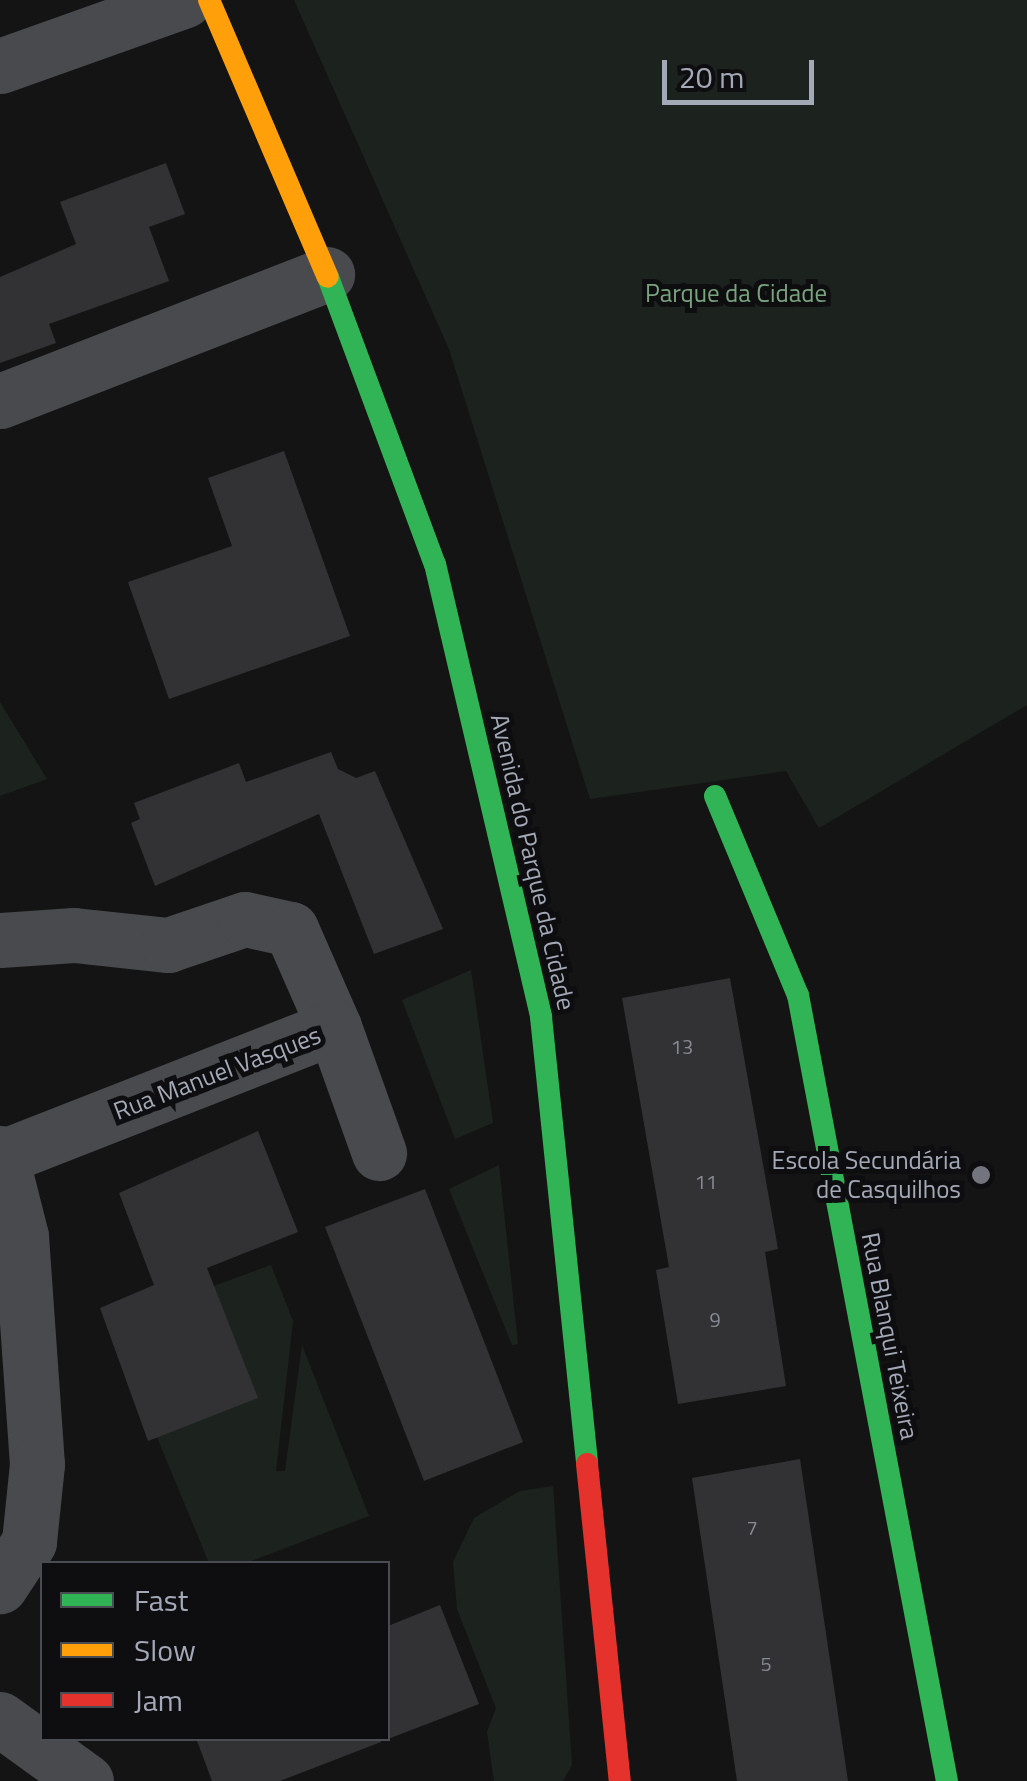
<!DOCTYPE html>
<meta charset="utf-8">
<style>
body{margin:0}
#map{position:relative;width:1027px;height:1781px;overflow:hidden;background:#141414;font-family:"Titillium Web",sans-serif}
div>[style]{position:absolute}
.green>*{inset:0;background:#1c231e}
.building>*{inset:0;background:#323234}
.street>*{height:55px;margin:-27.5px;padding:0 27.5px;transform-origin:27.5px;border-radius:27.5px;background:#484a4d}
.fast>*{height:22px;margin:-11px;padding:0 11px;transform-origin:11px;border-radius:11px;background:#30b455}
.slow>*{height:22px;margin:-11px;padding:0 11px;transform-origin:11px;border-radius:11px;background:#ff9f0a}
.jam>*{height:22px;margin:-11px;padding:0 11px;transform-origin:11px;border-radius:11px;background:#e5322d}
.dots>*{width:28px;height:28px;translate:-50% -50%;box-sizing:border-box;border:5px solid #0e0e10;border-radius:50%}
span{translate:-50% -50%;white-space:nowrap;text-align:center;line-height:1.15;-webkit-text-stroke:10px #0e0e10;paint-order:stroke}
.number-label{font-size:20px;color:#888b96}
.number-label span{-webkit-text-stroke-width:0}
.park-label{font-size:25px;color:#79a37e}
.street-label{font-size:25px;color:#a4a9b7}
.poi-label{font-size:25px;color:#a4a9b7}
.right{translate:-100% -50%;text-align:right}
.legend{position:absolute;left:40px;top:1561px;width:350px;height:180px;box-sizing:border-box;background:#0e0e10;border:2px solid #4a4c53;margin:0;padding:12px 18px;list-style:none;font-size:30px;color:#a4a9b7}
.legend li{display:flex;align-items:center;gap:20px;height:50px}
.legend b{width:50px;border:2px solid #4a4c53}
.scale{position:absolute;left:662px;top:60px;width:152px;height:45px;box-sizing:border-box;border:5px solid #a4a9b7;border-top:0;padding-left:12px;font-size:30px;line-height:35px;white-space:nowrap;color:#a4a9b7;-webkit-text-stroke:8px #0e0e10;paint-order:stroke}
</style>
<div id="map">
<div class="green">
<i style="clip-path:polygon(294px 0,1027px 0,1027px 705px,819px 828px,786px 771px,590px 799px,449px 349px)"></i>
<i style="clip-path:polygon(0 702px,47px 779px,0 796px)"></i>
<i style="clip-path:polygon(471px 970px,493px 1123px,455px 1139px,402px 1000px)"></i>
<i style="clip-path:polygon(499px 1165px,518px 1344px,512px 1345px,449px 1189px)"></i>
<i style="clip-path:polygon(271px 1265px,293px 1321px,276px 1471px,285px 1471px,302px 1345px,369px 1516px,246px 1563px,209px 1563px,157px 1437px,214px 1286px)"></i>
<i style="clip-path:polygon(553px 1486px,572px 1765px,563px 1781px,494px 1781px,487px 1732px,496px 1708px,457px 1609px,453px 1562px,474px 1518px,520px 1491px)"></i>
</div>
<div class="building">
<i style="clip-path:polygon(166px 163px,185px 214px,149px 227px,169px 281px,49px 324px,56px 343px,0 363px,0 277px,76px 244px,60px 202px)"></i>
<i style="clip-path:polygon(284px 451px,350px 636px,169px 699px,128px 582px,232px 546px,208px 478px)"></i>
<i style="clip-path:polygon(331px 752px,338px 769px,356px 778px,375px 771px,443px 929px,374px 954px,319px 814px,155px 886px,131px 823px,140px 819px,134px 803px,239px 763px,246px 782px)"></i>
<i style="clip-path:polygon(730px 978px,778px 1249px,765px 1252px,786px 1386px,678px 1404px,656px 1270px,669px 1267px,622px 998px)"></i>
<i style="clip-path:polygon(258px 1131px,298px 1232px,207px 1268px,258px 1398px,148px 1441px,100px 1308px,154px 1285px,119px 1193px)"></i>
<i style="clip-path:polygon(425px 1189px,523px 1442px,424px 1481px,325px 1227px)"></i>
<i style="clip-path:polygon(800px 1459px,848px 1781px,737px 1781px,692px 1478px)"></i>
<i style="clip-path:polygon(440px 1605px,479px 1704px,388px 1739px,388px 1626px)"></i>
<i style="clip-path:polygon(196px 1738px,381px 1738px,381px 1742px,280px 1781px,212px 1781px)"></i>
</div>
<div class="street">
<i style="left:0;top:66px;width:196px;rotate:-19.6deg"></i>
<i style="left:0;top:401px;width:351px;rotate:-21.2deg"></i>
<i style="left:0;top:940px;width:74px;rotate:-3.9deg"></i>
<i style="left:74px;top:935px;width:95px;rotate:6.1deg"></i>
<i style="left:168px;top:945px;width:81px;rotate:-18.7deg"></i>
<i style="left:245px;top:919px;width:47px;rotate:12.3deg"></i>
<i style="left:291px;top:929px;width:107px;rotate:66.3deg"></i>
<i style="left:334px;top:1027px;width:357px;rotate:158.6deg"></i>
<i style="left:334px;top:1027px;width:134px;rotate:70.3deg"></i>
<i style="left:0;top:1153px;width:86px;rotate:75.8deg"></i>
<i style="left:21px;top:1236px;width:229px;rotate:86deg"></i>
<i style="left:37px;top:1464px;width:78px;rotate:95.9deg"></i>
<i style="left:29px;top:1542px;width:53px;rotate:123.4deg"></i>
<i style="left:0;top:1719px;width:106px;rotate:35.8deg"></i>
</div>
<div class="fast">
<i style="left:328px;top:277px;width:306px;rotate:69.6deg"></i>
<i style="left:435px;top:564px;width:465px;rotate:76.8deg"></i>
<i style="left:541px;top:1017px;width:449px;rotate:84.1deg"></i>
<i style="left:715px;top:796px;width:216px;rotate:67.4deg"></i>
<i style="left:798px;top:995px;width:800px;rotate:79.27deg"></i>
</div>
<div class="slow">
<i style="left:209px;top:0;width:301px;rotate:66.8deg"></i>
</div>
<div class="jam">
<i style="left:587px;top:1464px;width:319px;rotate:84.1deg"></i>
</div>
<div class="dots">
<i style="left:981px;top:1175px;background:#72757e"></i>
</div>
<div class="number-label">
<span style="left:682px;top:1046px">13</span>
<span style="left:706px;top:1181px">11</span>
<span style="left:715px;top:1319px">9</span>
<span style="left:752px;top:1527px">7</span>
<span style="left:766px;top:1663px">5</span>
</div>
<div class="park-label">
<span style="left:736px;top:293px">Parque da Cidade</span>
</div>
<div class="street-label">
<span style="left:533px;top:862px;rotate:77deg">Avenida do Parque da Cidade</span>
<span style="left:217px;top:1073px;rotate:-21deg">Rua Manuel Vasques</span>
<span style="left:890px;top:1336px;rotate:79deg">Rua Blanqui Teixeira</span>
</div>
<div class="poi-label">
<span class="right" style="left:961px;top:1175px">Escola Secundária<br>de Casquilhos</span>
</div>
<ul class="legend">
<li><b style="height:12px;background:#30b455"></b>Fast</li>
<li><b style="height:12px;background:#ff9f0a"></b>Slow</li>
<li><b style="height:12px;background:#e5322d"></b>Jam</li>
</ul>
<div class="scale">20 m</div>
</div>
